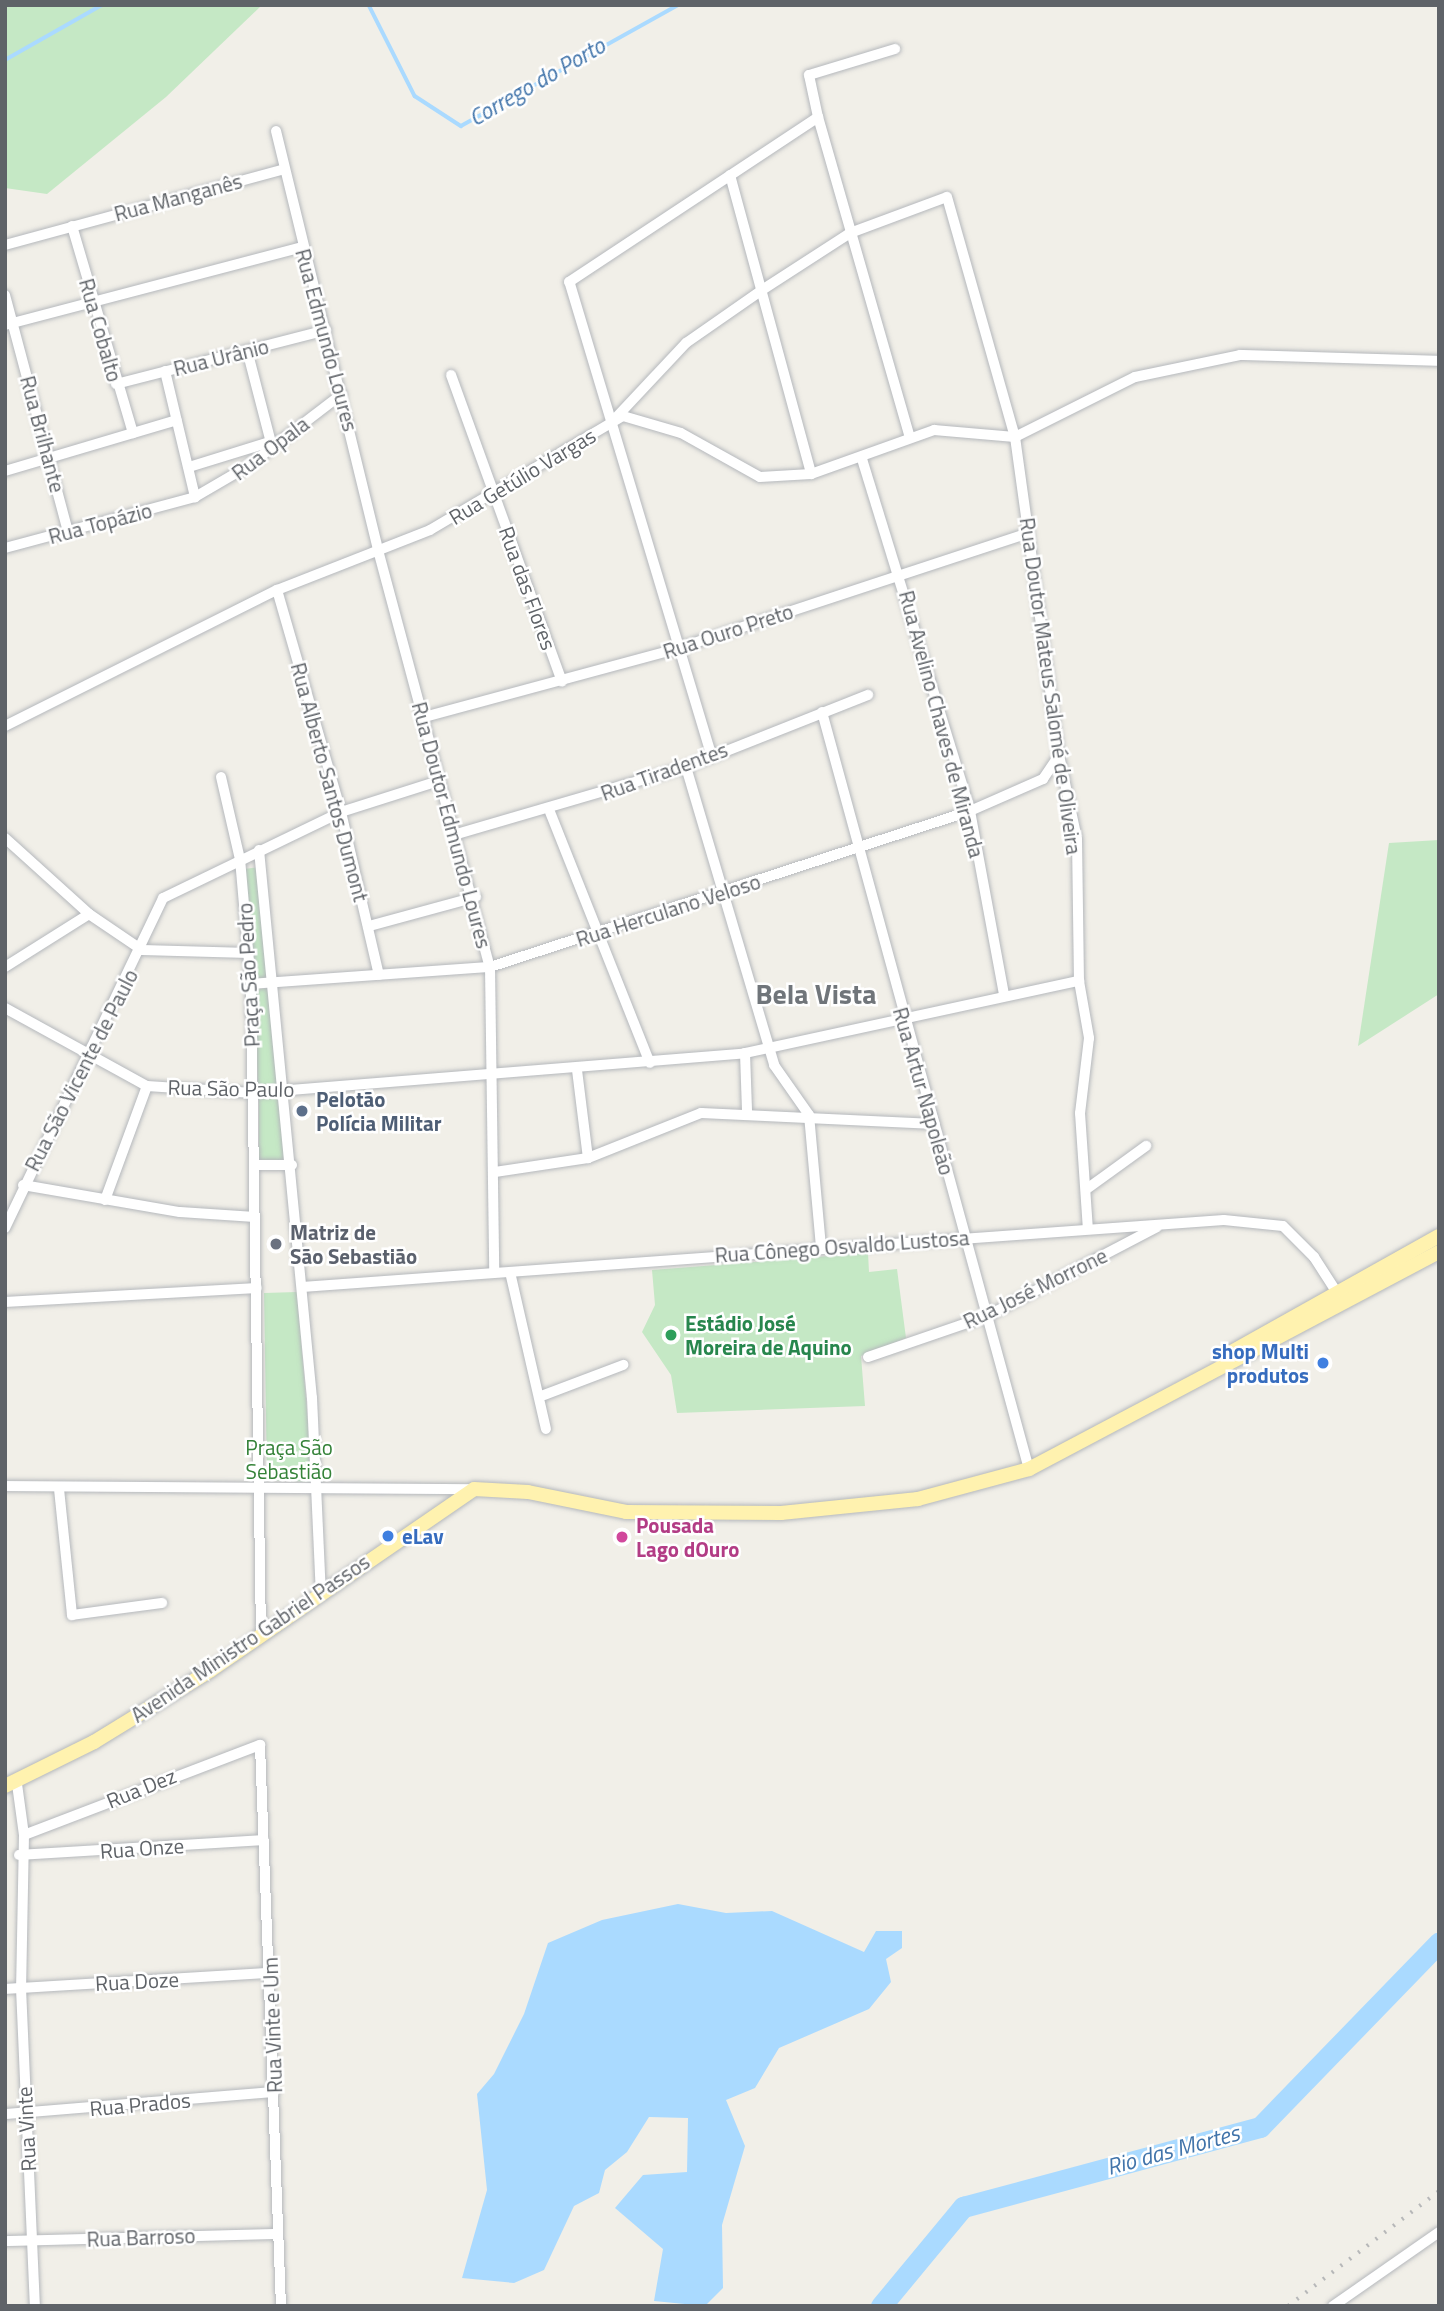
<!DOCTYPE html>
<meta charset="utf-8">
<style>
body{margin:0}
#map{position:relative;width:1444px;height:2311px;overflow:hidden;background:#f1efe8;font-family:"Titillium Web",sans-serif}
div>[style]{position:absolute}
.green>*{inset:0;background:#c5e8c5}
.water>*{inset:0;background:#aadaff}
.stream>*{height:3.5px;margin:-1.75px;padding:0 1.75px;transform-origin:1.75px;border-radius:1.75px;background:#aadaff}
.river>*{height:21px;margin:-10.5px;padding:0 10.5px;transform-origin:10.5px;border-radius:10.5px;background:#aadaff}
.roads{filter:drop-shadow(0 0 2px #b5b8bc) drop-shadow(0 0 2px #b5b8bc)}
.minor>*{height:10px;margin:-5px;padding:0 5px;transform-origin:5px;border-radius:5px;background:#fff}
.major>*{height:14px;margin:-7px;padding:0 7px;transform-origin:7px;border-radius:7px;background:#fff2af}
.rail>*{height:3.5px;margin-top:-1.75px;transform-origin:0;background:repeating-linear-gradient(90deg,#b6b7b8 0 2px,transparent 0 11px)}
.dots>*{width:19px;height:19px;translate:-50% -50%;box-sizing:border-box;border:4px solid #fff;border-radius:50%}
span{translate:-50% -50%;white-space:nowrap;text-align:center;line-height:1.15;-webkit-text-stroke:5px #fff;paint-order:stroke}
.street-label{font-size:21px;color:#5f6368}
.service-label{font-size:21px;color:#4e5e75;font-weight:700}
.left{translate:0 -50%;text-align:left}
.worship-label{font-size:21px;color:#5b616d;font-weight:700}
.leisure-label{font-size:21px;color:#27864d;font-weight:700}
.shop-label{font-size:21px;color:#366cbe;font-weight:700}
.right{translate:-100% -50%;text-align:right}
.park-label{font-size:21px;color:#348238}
.hotel-label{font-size:21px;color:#b23c85;font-weight:700}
.water-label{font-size:23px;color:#4174aa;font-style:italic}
.district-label{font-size:28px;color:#70757a;font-weight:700}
.frame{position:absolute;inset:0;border:7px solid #5f6368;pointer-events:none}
</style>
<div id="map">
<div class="green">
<i style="clip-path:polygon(5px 5px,262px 5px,166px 97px,47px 194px,5px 188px)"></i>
<i style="clip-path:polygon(1439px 840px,1439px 994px,1358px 1046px,1389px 843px)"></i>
<i style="clip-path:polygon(259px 867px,270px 978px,253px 979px,244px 869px)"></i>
<i style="clip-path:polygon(272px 988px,279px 1084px,258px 1085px,254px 989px)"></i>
<i style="clip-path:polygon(281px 1097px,284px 1160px,259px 1160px,259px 1099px)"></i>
<i style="clip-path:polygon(868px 1253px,869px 1272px,897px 1269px,906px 1338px,861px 1356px,865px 1406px,677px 1413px,671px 1375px,642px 1332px,655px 1305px,652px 1270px)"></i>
<i style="clip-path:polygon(297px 1292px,313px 1482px,267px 1480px,264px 1293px)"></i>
</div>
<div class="water">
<i style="clip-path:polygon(678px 1904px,726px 1913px,772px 1911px,864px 1952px,876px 1931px,902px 1931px,902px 1948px,886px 1959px,891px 1982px,869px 2009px,779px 2048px,755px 2088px,726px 2100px,745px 2146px,722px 2225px,723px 2288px,705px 2306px,654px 2301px,663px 2249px,615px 2208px,643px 2175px,687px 2172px,688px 2118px,649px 2117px,627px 2152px,605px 2170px,599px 2193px,574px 2206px,544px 2270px,514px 2283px,462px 2278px,487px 2190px,477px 2094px,494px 2074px,524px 2014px,548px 1943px,602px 1920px)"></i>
</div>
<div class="stream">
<i style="left:369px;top:5px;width:102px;rotate:63.2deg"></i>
<i style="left:415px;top:96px;width:55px;rotate:33.1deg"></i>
<i style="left:461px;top:126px;width:248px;rotate:-29.1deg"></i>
<i style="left:5px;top:60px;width:112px;rotate:-29.6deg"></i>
</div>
<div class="river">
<i style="left:881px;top:2306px;width:129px;rotate:-50.4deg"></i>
<i style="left:963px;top:2207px;width:308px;rotate:-15.1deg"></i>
<i style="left:1260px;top:2127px;width:257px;rotate:-45.9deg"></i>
</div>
<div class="roads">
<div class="minor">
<i style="left:818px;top:117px;width:333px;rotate:74deg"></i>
<i style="left:276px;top:131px;width:431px;rotate:76.3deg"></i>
<i style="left:378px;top:550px;width:432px;rotate:75deg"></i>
<i style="left:490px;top:967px;width:305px;rotate:89.2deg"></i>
<i style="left:730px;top:175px;width:310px;rotate:74.8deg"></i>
<i style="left:72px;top:226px;width:216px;rotate:73.6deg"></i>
<i style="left:5px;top:245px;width:289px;rotate:-15.2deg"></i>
<i style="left:5px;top:295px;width:245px;rotate:75.1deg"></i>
<i style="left:5px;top:325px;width:308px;rotate:-14.7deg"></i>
<i style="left:247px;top:350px;width:100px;rotate:75.5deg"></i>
<i style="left:165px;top:371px;width:130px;rotate:76.6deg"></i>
<i style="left:451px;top:375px;width:326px;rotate:70.1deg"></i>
<i style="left:116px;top:384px;width:217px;rotate:-14.4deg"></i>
<i style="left:610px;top:424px;width:111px;rotate:-46.8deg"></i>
<i style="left:686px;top:343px;width:93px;rotate:-34.9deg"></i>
<i style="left:762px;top:290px;width:105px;rotate:-32.9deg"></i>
<i style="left:850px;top:233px;width:103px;rotate:-20.4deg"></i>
<i style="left:947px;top:197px;width:249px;rotate:74.2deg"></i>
<i style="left:1015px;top:437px;width:321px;rotate:82.1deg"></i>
<i style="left:1059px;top:755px;width:86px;rotate:77.9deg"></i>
<i style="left:1077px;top:839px;width:142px;rotate:89.2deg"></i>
<i style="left:1079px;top:981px;width:58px;rotate:80deg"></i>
<i style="left:1089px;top:1038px;width:76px;rotate:96.8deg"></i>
<i style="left:1080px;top:1113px;width:116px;rotate:86.1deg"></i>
<i style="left:1015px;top:437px;width:134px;rotate:-26.6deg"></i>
<i style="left:1135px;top:377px;width:107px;rotate:-11.8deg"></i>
<i style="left:1240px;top:355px;width:199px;rotate:1.7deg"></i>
<i style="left:862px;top:459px;width:368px;rotate:72.9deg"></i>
<i style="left:970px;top:811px;width:186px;rotate:79.5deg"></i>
<i style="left:189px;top:467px;width:85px;rotate:-17.2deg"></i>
<i style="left:5px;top:471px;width:179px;rotate:-16.5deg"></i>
<i style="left:5px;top:548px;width:197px;rotate:-15deg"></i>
<i style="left:195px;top:497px;width:61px;rotate:-30.3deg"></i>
<i style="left:248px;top:466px;width:118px;rotate:-37.5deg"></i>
<i style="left:277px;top:590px;width:231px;rotate:73.9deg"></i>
<i style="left:341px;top:812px;width:167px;rotate:76.9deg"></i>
<i style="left:822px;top:712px;width:785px;rotate:74.71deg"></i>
<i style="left:424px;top:717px;width:261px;rotate:-15.1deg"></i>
<i style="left:676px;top:649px;width:371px;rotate:-18.2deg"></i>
<i style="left:5px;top:726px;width:304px;rotate:-26.6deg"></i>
<i style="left:277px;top:590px;width:164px;rotate:-21.4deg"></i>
<i style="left:430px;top:530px;width:224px;rotate:-30.6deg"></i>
<i style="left:623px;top:416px;width:60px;rotate:16.3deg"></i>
<i style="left:681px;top:433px;width:90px;rotate:29.1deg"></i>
<i style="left:760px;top:477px;width:51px;rotate:-3.4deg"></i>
<i style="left:811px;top:474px;width:131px;rotate:-19.7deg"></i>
<i style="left:934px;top:430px;width:81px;rotate:4.9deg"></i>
<i style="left:711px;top:754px;width:493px;rotate:-106.7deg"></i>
<i style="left:569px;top:282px;width:299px;rotate:-33.5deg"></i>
<i style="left:818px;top:117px;width:43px;rotate:-102.1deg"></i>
<i style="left:809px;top:75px;width:90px;rotate:-16.8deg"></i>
<i style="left:686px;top:767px;width:311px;rotate:73.5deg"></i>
<i style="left:774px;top:1065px;width:61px;rotate:55deg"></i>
<i style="left:809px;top:1115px;width:133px;rotate:84.8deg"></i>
<i style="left:221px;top:777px;width:84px;rotate:77deg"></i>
<i style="left:240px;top:859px;width:125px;rotate:85deg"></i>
<i style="left:251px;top:984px;width:652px;rotate:89.12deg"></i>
<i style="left:550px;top:812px;width:270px;rotate:68.3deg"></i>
<i style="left:457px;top:834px;width:239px;rotate:-16.3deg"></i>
<i style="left:686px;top:767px;width:196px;rotate:-21.6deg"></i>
<i style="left:5px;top:838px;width:113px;rotate:42.1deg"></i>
<i style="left:89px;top:914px;width:64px;rotate:34.2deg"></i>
<i style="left:142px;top:950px;width:107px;rotate:1.6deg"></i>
<i style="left:259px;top:850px;width:551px;rotate:84.48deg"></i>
<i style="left:312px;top:1398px;width:196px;rotate:87.4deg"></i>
<i style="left:369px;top:926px;width:111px;rotate:-15.2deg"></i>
<i style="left:5px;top:967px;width:99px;rotate:-32.2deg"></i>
<i style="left:251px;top:984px;width:240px;rotate:-4.1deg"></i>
<i style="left:490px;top:967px;width:505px;rotate:-18deg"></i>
<i style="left:970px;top:811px;width:80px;rotate:-23.7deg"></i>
<i style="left:1043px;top:779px;width:29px;rotate:-56deg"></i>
<i style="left:5px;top:1008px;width:162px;rotate:28.8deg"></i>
<i style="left:147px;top:1086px;width:106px;rotate:3.8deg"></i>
<i style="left:253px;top:1093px;width:494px;rotate:-4.6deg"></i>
<i style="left:745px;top:1053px;width:342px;rotate:-12.2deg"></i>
<i style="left:745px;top:1053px;width:58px;rotate:88deg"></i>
<i style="left:577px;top:1070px;width:89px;rotate:82.9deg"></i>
<i style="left:255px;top:1165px;width:37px"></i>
<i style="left:495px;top:1172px;width:94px;rotate:-8.6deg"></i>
<i style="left:588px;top:1158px;width:122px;rotate:-21.7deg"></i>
<i style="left:701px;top:1113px;width:234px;rotate:2.7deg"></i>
<i style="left:23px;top:1185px;width:159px;rotate:9.8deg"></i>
<i style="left:180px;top:1212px;width:75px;rotate:3.8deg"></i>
<i style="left:1088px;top:1188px;width:72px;rotate:-35.9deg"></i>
<i style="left:105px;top:1200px;width:121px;rotate:-69.8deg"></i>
<i style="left:5px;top:1228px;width:366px;rotate:-64.4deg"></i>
<i style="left:163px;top:898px;width:198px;rotate:-25.8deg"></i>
<i style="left:341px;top:812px;width:103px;rotate:-17.6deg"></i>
<i style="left:510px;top:1272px;width:161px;rotate:77.1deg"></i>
<i style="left:302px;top:1287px;width:924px;rotate:-4.16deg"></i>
<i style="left:1224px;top:1220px;width:59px;rotate:5.8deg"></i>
<i style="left:1283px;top:1226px;width:44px;rotate:45deg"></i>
<i style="left:1314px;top:1257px;width:50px;rotate:57.3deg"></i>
<i style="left:5px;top:1302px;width:252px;rotate:-3.2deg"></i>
<i style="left:868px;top:1357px;width:124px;rotate:-18.9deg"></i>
<i style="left:985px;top:1317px;width:194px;rotate:-27.6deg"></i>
<i style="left:544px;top:1395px;width:85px;rotate:-20.8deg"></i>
<i style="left:5px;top:1486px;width:469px;rotate:0.4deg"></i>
<i style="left:59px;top:1489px;width:127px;rotate:84.1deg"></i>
<i style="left:72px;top:1615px;width:91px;rotate:-7.6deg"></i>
<i style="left:17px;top:1784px;width:51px;rotate:82.2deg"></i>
<i style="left:24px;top:1835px;width:153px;rotate:91.1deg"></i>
<i style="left:21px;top:1988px;width:318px;rotate:87.5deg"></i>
<i style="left:24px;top:1835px;width:253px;rotate:-20.9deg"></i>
<i style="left:260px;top:1745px;width:561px;rotate:87.86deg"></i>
<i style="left:19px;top:1855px;width:245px;rotate:-3.5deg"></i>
<i style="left:5px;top:1989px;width:265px;rotate:-3.5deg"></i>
<i style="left:5px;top:2114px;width:270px;rotate:-4.7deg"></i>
<i style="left:5px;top:2241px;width:273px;rotate:-1.5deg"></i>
<i style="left:1333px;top:2306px;width:129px;rotate:-34.9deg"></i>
</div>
<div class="major">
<i style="left:1226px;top:1355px;width:244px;rotate:-29.2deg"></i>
<i style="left:5px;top:1786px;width:99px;rotate:-26.3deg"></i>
<i style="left:94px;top:1742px;width:137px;rotate:-31.6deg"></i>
<i style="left:211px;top:1670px;width:319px;rotate:-34.5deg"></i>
<i style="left:474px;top:1489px;width:54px;rotate:3.2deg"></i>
<i style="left:528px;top:1492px;width:100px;rotate:11.5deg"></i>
<i style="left:626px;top:1512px;width:155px;rotate:0.4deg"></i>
<i style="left:781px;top:1513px;width:138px;rotate:-5.8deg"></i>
<i style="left:918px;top:1499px;width:115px;rotate:-15.1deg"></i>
<i style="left:1029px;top:1469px;width:464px;rotate:-27.9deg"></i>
</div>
</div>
<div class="rail">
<i style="left:1288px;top:2306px;width:190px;rotate:-37.3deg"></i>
</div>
<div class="dots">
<i style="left:302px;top:1111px;background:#5c6f8a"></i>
<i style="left:276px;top:1244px;background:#6b7280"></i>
<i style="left:671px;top:1335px;background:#2e9e5b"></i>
<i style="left:1323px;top:1363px;background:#3f7fe0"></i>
<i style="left:388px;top:1536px;background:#3f7fe0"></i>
<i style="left:622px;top:1537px;background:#d1479c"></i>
</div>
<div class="street-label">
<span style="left:178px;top:197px;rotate:-15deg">Rua Manganês</span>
<span style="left:101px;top:330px;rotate:74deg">Rua Cobalto</span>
<span style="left:327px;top:340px;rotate:75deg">Rua Edmundo Loures</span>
<span style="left:221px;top:357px;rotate:-14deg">Rua Urânio</span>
<span style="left:43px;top:434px;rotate:75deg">Rua Brilhante</span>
<span style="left:270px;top:448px;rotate:-37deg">Rua Opala</span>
<span style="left:522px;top:476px;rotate:-31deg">Rua Getúlio Vargas</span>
<span style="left:100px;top:523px;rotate:-15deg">Rua Topázio</span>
<span style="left:528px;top:588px;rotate:70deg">Rua das Flores</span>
<span style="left:728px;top:631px;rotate:-18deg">Rua Ouro Preto</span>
<span style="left:1051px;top:686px;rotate:82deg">Rua Doutor Mateus Salomé de Oliveira</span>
<span style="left:942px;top:724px;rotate:75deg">Rua Avelino Chaves de Miranda</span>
<span style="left:664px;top:771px;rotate:-20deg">Rua Tiradentes</span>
<span style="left:330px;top:782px;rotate:75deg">Rua Alberto Santos Dumont</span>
<span style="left:452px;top:825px;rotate:75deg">Rua Doutor Edmundo Loures</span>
<span style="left:668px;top:910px;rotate:-18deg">Rua Herculano Veloso</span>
<span style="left:248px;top:975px;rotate:-93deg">Praça São Pedro</span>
<span style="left:81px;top:1070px;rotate:-63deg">Rua São Vicente de Paulo</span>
<span style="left:231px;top:1088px;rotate:1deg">Rua São Paulo</span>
<span style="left:924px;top:1091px;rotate:74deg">Rua Artur Napoleão</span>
<span style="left:842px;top:1246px;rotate:-4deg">Rua Cônego Osvaldo Lustosa</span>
<span style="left:1035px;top:1288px;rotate:-26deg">Rua José Morrone</span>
<span style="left:250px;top:1638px;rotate:-34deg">Avenida Ministro Gabriel Passos</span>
<span style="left:141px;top:1788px;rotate:-22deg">Rua Dez</span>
<span style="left:142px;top:1848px;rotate:-4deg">Rua Onze</span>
<span style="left:137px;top:1981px;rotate:-3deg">Rua Doze</span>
<span style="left:272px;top:2025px;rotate:-92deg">Rua Vinte e Um</span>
<span style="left:140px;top:2104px;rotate:-5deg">Rua Prados</span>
<span style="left:26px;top:2129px;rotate:-93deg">Rua Vinte</span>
<span style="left:141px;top:2237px;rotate:-2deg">Rua Barroso</span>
</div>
<div class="service-label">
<span class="left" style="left:316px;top:1111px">Pelotão<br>Polícia Militar</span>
</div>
<div class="worship-label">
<span class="left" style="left:290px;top:1244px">Matriz de<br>São Sebastião</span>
</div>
<div class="leisure-label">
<span class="left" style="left:685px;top:1335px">Estádio José<br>Moreira de Aquino</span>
</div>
<div class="shop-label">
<span class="right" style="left:1309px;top:1363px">shop Multi<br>produtos</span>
<span class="left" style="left:402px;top:1536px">eLav</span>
</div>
<div class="park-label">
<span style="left:289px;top:1459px">Praça São<br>Sebastião</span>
</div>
<div class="hotel-label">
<span class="left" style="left:636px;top:1537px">Pousada<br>Lago dOuro</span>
</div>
<div class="water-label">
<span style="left:537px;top:82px;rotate:-30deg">Corrego do Porto</span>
<span style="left:1173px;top:2150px;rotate:-15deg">Rio das Mortes</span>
</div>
<div class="district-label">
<span style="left:816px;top:994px">Bela Vista</span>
</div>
<div class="frame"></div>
</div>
